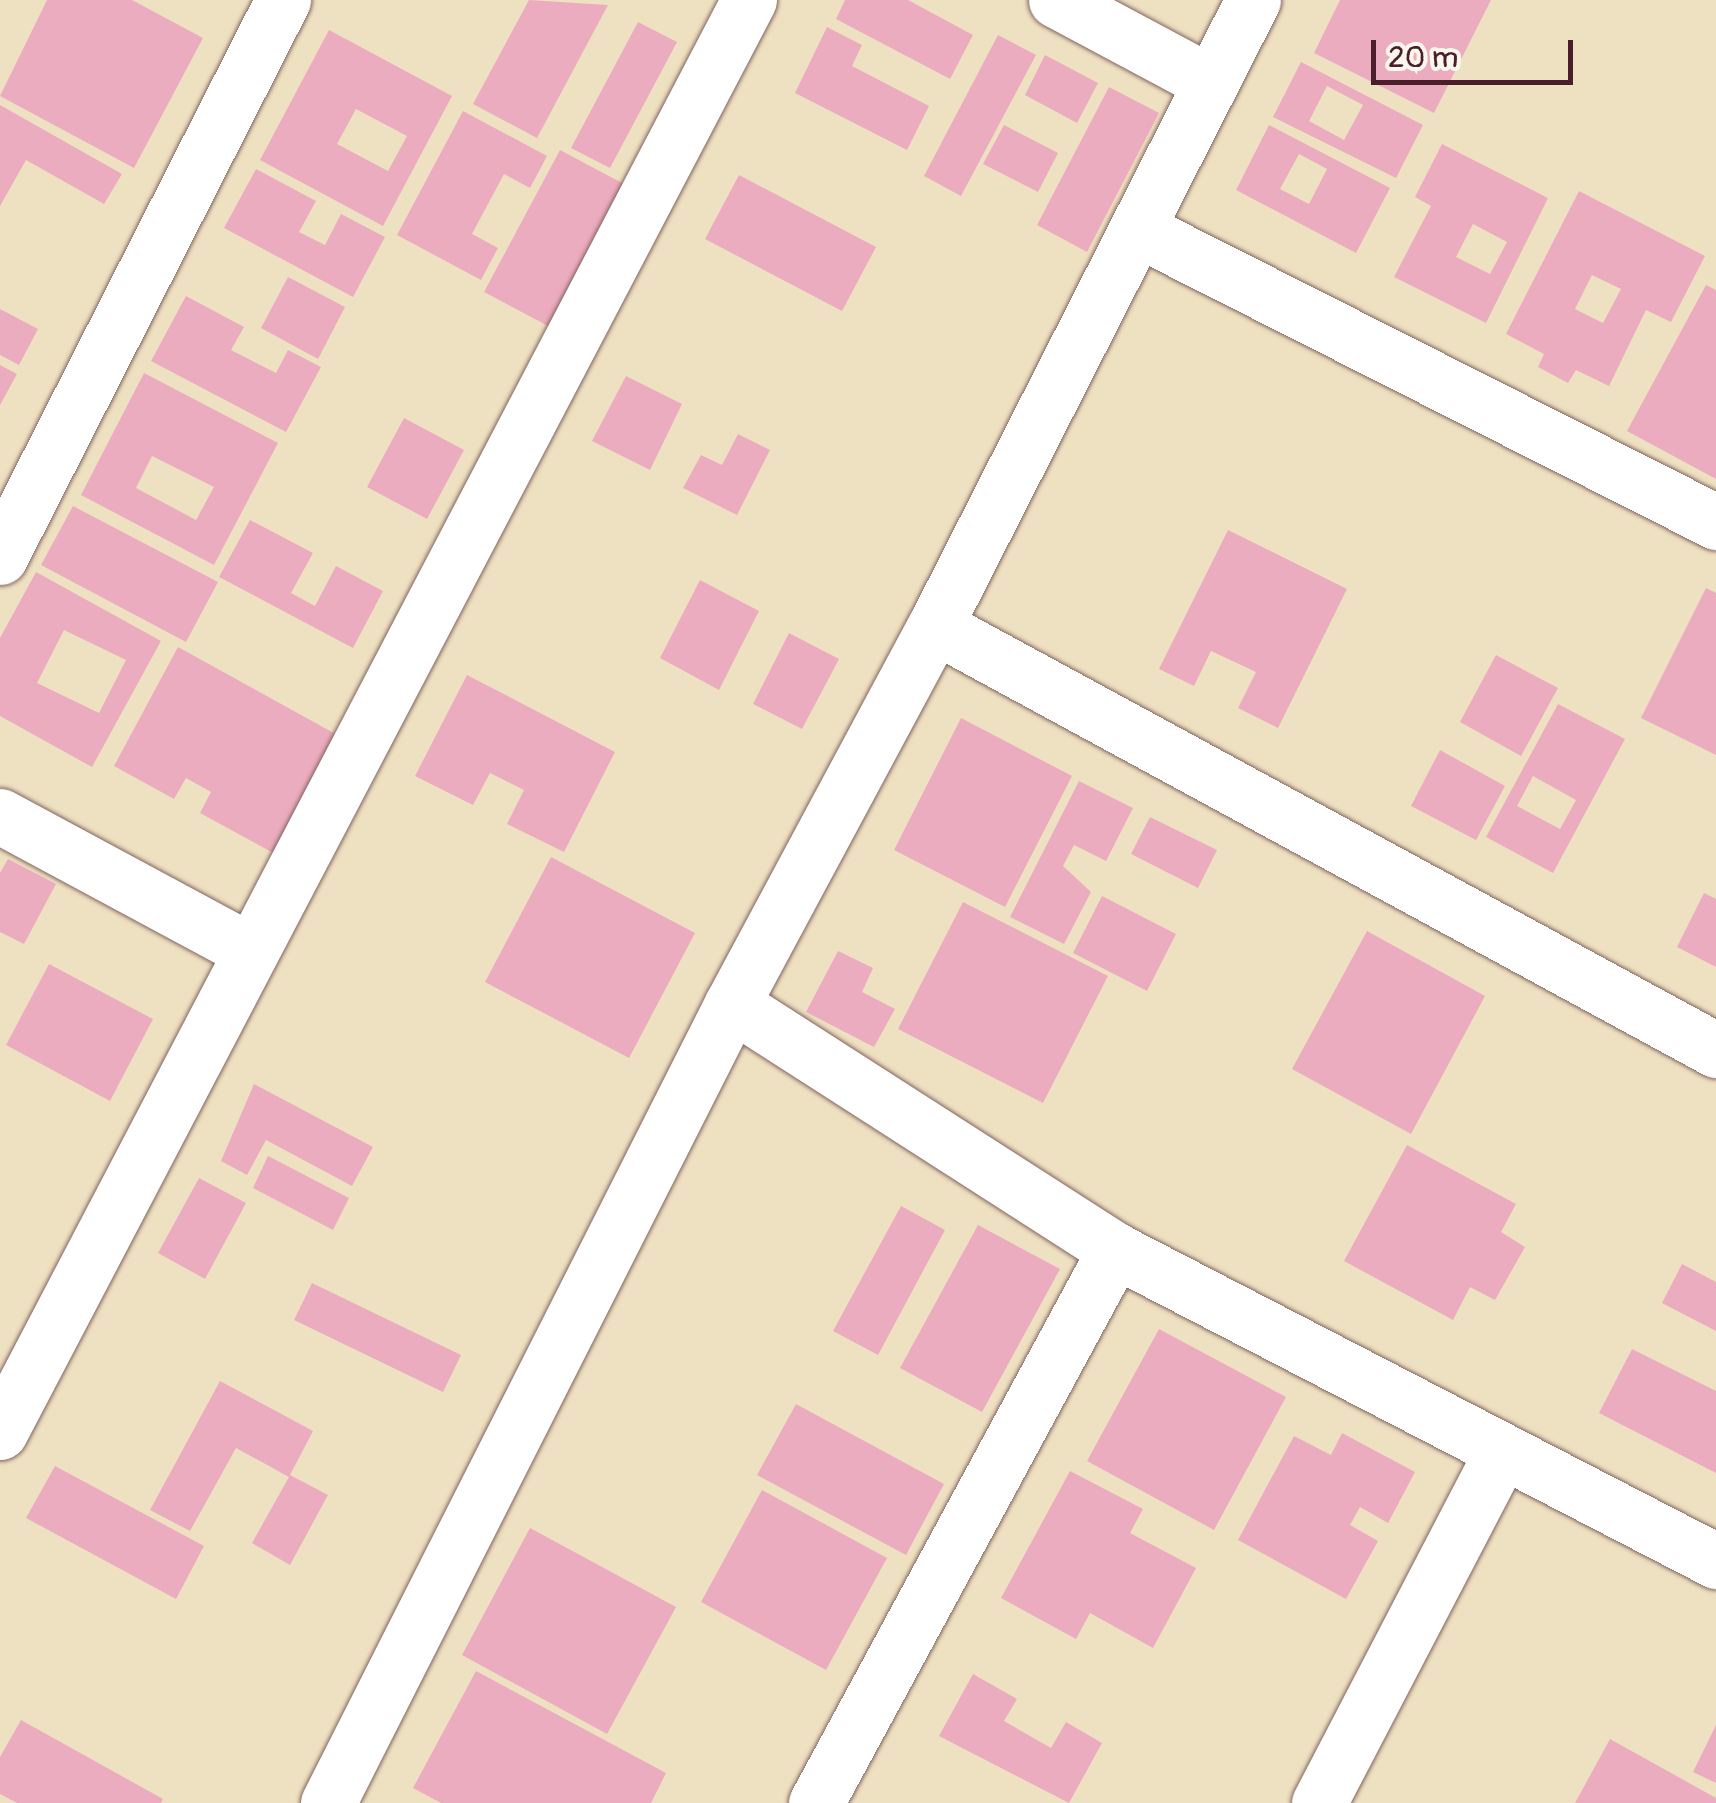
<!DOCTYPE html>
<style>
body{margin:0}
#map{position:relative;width:1716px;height:1803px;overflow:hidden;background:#eee1c1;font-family:Pangolin,sans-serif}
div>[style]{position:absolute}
.building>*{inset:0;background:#ecacbf}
.roads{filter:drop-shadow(0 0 2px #836360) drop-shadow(0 0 2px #836360)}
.minor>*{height:55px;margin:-27.5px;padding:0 27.5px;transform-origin:27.5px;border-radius:27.5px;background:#fff}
span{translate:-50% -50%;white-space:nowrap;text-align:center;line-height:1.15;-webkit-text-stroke:8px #fbf7ec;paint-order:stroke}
.scale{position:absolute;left:1371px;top:40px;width:202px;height:45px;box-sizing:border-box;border:5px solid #4a1f2b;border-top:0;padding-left:12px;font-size:30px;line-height:35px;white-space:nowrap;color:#4a1f2b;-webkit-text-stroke:8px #fbf7ec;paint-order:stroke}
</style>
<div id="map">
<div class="building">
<i style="clip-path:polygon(47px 0,132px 0,203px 38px,134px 168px,0 96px)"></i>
<i style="clip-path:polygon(529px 0,608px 5px,537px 138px,473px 104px)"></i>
<i style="clip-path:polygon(845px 0,908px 0,973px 35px,950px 79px,836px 19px)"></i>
<i style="clip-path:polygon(1340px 0,1491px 0,1434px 113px,1314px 53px)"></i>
<i style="clip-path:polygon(638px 22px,677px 42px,610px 168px,571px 148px)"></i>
<i style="clip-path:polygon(827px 27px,862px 45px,852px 66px,929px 106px,907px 150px,795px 93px)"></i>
<i style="clip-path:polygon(evenodd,329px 30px,452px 96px,383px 226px,260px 160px,329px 30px,356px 109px,407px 136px,388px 171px,337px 144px,356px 109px)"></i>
<i style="clip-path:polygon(998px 35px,1036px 55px,961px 196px,924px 176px)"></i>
<i style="clip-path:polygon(1045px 55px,1098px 83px,1077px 123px,1025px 95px)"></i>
<i style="clip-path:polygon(evenodd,1301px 62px,1423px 125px,1396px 178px,1273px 117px,1301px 62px,1327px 86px,1363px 105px,1344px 140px,1309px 121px,1327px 86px)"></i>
<i style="clip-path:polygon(1109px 87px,1159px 113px,1087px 252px,1037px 225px)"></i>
<i style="clip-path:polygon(0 105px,122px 174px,104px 204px,26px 160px,0 206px)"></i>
<i style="clip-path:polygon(463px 111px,547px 156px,530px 188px,504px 174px,472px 234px,498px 248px,481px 280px,397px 235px)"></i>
<i style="clip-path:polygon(1004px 125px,1058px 153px,1038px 192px,983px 164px)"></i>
<i style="clip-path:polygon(evenodd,1269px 125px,1390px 188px,1356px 253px,1236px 190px,1269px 125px,1299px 154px,1327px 169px,1309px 204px,1280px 189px,1299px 154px)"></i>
<i style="clip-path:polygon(evenodd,1442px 144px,1548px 198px,1486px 323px,1394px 277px,1431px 206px,1415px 197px,1442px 144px,1473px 224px,1507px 242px,1490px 274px,1456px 257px,1473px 224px)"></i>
<i style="clip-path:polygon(560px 150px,624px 184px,548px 326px,484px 292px)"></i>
<i style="clip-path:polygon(256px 169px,316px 201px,299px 232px,325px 245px,341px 214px,385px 237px,353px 297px,224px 228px)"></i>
<i style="clip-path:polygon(739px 175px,876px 247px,842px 311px,705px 239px)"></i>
<i style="clip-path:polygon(evenodd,1579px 191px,1705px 256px,1671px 322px,1646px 310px,1609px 386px,1576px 370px,1568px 383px,1538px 367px,1544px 354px,1506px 334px,1579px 191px,1592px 275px,1621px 289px,1603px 323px,1575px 309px,1592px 275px)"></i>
<i style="clip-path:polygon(288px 277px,345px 307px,318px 359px,261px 328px)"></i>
<i style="clip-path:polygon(1706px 285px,1716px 290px,1716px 479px,1627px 431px)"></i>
<i style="clip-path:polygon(186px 296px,244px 327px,231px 350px,276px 373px,288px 350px,321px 367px,286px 432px,151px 361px)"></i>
<i style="clip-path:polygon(0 309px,38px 329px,19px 365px,0 355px)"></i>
<i style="clip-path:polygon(0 365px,17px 374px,0 405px)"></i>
<i style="clip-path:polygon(evenodd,144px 373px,278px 443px,214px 565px,81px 495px,144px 373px,152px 456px,214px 487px,196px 520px,136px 488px,152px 456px)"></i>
<i style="clip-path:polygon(626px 376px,682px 404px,650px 470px,592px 441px)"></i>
<i style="clip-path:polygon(404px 418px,464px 450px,427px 519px,367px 487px)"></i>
<i style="clip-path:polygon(738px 434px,770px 450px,737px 515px,683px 488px,701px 455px,722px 465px)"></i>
<i style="clip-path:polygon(73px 506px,218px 582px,186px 642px,41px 565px)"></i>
<i style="clip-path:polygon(250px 520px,313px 553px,291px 593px,315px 606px,336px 566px,383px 591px,353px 648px,219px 577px)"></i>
<i style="clip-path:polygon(1228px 530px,1347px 589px,1278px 728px,1238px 708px,1256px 672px,1211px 651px,1194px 686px,1159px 669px)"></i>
<i style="clip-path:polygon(evenodd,36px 572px,161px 641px,92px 767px,0 716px,0 638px,36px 572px,64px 630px,126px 660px,99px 713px,37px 683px,64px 630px)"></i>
<i style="clip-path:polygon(700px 580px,759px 611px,719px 690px,660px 658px)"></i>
<i style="clip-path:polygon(1706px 588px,1716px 593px,1716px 755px,1641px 718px)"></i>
<i style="clip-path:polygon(789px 633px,839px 659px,802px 729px,753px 704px)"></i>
<i style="clip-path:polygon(178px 647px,341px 737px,277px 855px,200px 813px,211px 792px,186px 778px,174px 799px,114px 766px)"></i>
<i style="clip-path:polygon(1496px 655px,1558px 688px,1521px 756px,1460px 722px)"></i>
<i style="clip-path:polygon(467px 675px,615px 752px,564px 852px,507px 824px,524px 790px,490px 773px,473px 805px,415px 776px)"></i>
<i style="clip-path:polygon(evenodd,1558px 704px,1625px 739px,1553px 873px,1486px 837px,1558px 704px,1533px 776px,1576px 800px,1560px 829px,1517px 806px,1533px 776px)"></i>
<i style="clip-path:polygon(961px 718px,1072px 776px,1005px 907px,894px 850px)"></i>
<i style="clip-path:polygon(1440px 750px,1505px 786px,1476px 840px,1411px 806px)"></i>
<i style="clip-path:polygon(1079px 781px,1133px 808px,1106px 861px,1074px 845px,1063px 866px,1091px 892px,1064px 944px,1010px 917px)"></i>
<i style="clip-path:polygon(1150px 817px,1217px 850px,1198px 888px,1131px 854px)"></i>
<i style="clip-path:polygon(551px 857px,695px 933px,629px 1058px,485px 982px)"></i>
<i style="clip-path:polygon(8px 859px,56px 884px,24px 944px,0 932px,0 873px)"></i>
<i style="clip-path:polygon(1704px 893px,1716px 899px,1716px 967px,1677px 947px)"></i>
<i style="clip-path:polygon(1102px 896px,1176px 934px,1147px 991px,1073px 953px)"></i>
<i style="clip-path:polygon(963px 902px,1108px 976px,1043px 1103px,898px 1029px)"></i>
<i style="clip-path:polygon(1367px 931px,1485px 996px,1411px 1134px,1292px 1069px)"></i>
<i style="clip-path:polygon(838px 951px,873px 968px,862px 992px,895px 1009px,874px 1047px,806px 1012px)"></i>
<i style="clip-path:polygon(49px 964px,153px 1019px,110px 1101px,6px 1045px)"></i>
<i style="clip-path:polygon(254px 1084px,373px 1147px,352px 1186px,266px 1140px,247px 1175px,221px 1161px)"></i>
<i style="clip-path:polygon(1407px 1145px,1516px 1204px,1501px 1232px,1525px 1247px,1495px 1300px,1470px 1287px,1453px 1320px,1344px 1261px)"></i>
<i style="clip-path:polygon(268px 1156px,349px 1198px,333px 1230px,253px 1188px)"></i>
<i style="clip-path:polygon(199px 1178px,246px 1203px,205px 1279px,158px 1253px)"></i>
<i style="clip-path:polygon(901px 1206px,945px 1230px,878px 1355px,833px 1331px)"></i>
<i style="clip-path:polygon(978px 1225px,1060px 1269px,982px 1412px,900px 1368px)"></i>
<i style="clip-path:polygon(1682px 1264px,1716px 1282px,1716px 1331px,1662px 1303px)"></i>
<i style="clip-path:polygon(312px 1283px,461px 1355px,443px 1392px,294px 1320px)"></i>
<i style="clip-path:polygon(1159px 1329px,1286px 1397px,1214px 1530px,1087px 1461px)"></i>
<i style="clip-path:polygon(1632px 1349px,1716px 1391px,1716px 1473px,1599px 1413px)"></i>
<i style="clip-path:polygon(220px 1381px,313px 1431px,290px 1475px,328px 1495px,290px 1565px,252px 1543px,289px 1477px,236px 1448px,190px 1531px,150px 1510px)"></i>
<i style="clip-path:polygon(796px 1404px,944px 1484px,906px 1555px,757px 1475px)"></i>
<i style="clip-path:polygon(1342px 1433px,1415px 1472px,1388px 1523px,1360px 1507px,1350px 1525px,1378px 1541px,1346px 1599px,1238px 1540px,1294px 1436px,1331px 1455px)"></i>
<i style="clip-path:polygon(55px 1466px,204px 1546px,176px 1599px,26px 1518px)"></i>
<i style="clip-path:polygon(1070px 1471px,1143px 1509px,1130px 1533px,1196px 1568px,1153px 1648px,1090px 1613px,1076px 1639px,1001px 1598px)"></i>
<i style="clip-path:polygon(762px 1490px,887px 1558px,826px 1670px,701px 1602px)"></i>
<i style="clip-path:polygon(530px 1528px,676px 1607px,607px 1734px,462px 1655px)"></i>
<i style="clip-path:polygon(476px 1671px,666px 1773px,651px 1803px,441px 1803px,413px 1788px)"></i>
<i style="clip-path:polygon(973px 1674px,1017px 1699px,1004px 1721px,1051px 1748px,1066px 1722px,1102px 1743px,1069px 1803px,939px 1736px)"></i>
<i style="clip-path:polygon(21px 1720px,163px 1799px,161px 1803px,17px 1803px,0 1794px,0 1757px)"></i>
<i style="clip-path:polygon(1716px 1725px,1716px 1783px,1693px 1772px)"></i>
<i style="clip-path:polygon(1610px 1739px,1716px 1798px,1716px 1803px,1575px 1803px)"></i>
</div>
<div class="roads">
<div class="minor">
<i style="left:1056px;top:0;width:172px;rotate:28.1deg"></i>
<i style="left:1139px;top:230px;width:647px;rotate:26.84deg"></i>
<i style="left:0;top:557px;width:625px;rotate:-63.07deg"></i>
<i style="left:935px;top:626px;width:889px;rotate:28.5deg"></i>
<i style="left:0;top:816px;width:285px;rotate:28.3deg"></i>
<i style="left:732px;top:1004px;width:455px;rotate:32.7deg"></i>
<i style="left:1115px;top:1250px;width:677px;rotate:27.36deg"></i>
<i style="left:0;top:1432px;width:1616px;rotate:-62.39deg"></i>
<i style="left:328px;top:1803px;width:895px;rotate:-63.18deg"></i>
<i style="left:732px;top:1004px;width:429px;rotate:-61.8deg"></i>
<i style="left:935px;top:626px;width:702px;rotate:-63.07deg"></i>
<i style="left:816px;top:1803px;width:629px;rotate:-61.6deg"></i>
<i style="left:1319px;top:1803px;width:397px;rotate:-62.5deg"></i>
</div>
</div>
<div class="scale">20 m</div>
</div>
